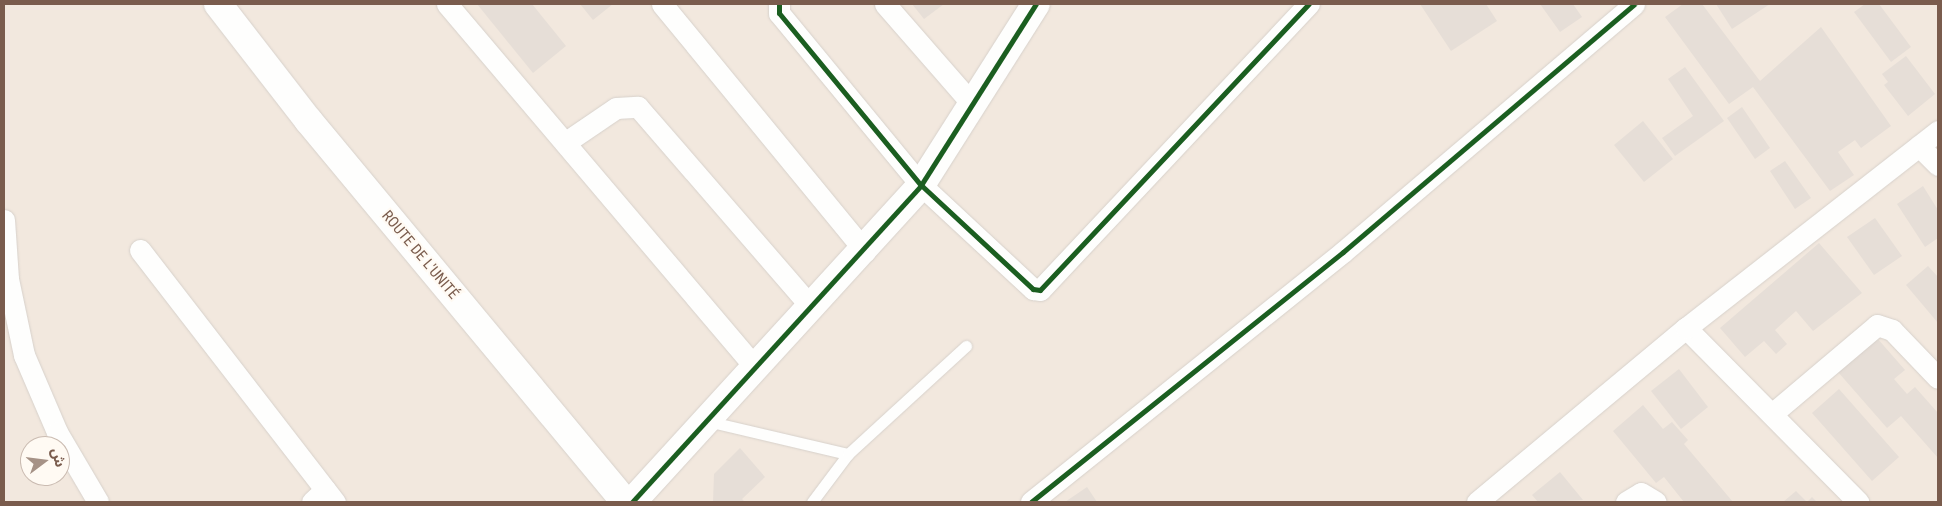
<!DOCTYPE html>
<meta charset="utf-8">
<style>
body{margin:0}
#map{position:relative;width:1942px;height:506px;overflow:hidden;background:#f9f5f0;font-family:"Roboto Condensed","Noto Sans Arabic",sans-serif}
div>[style]{position:absolute}
.residential>*{inset:0;background:#f2e8de}
.building>*{inset:0;background:#e6ded7}
.roads{filter:drop-shadow(0 0 1px #d7d1cb) drop-shadow(0 0 1px #d7d1cb)}
.lane>*{height:11px;margin:-5.5px;padding:0 5.5px;transform-origin:5.5px;border-radius:5.5px;background:#fefefd}
.street>*{height:21px;margin:-10.5px;padding:0 10.5px;transform-origin:10.5px;border-radius:10.5px;background:#fefefd}
.secondary>*{height:28px;margin:-14px;padding:0 14px;transform-origin:14px;border-radius:14px;background:#fefefd}
.cycleway>*{height:5px;margin:-2.5px;padding:0 2.5px;transform-origin:2.5px;border-radius:2.5px;background:#1b5e20}
span{translate:-50% -50%;white-space:nowrap;text-align:center;line-height:1.15;-webkit-text-stroke:4px #fffaf3;paint-order:stroke}
.street-label{font-size:15px;color:#7a5c4d}
.frame{position:absolute;inset:0;border:5px solid #7a5c4d;pointer-events:none}
.north{position:absolute;left:20px;top:436px;width:50px;height:50px;box-sizing:border-box;background:#fffaf3;border:1px solid #cabbb1;border-radius:50%;rotate:75deg;font-size:14px;font-weight:700;line-height:20px;text-align:center;color:#7a5c4d}
.north::after{content:'';display:block;margin:auto;width:18px;height:22px;background:#a69286;clip-path:polygon(50% 0,100% 100%,50% 72%,0 100%)}
</style>
<div id="map">
<div class="residential">
<i style="clip-path:polygon(evenodd,4px 4px,1938px 4px,1938px 502px,4px 502px,4px 4px,30px 446px,60px 446px,60px 476px,30px 476px,30px 446px)"></i>
</div>
<div class="building">
<i style="clip-path:polygon(477px 4px,532px 4px,566px 46px,533px 73px)"></i>
<i style="clip-path:polygon(580px 4px,613px 4px,593px 20px)"></i>
<i style="clip-path:polygon(912px 4px,944px 4px,924px 19px)"></i>
<i style="clip-path:polygon(1420px 4px,1486px 4px,1497px 21px,1451px 51px)"></i>
<i style="clip-path:polygon(1540px 4px,1573px 4px,1582px 17px,1560px 32px)"></i>
<i style="clip-path:polygon(1683px 4px,1702px 4px,1760px 81px,1821px 27px,1891px 126px,1861px 148px,1855px 140px,1838px 152px,1854px 175px,1830px 191px,1753px 87px,1729px 104px,1665px 17px)"></i>
<i style="clip-path:polygon(1716px 4px,1770px 4px,1732px 29px)"></i>
<i style="clip-path:polygon(1865px 4px,1879px 4px,1911px 47px,1891px 62px,1854px 12px)"></i>
<i style="clip-path:polygon(1906px 56px,1935px 94px,1908px 116px,1884px 85px,1888px 82px,1882px 74px)"></i>
<i style="clip-path:polygon(1685px 67px,1724px 121px,1675px 156px,1662px 138px,1693px 116px,1668px 79px)"></i>
<i style="clip-path:polygon(1742px 107px,1770px 148px,1755px 159px,1727px 118px)"></i>
<i style="clip-path:polygon(1643px 121px,1673px 159px,1644px 182px,1614px 145px)"></i>
<i style="clip-path:polygon(1785px 161px,1811px 198px,1795px 209px,1770px 171px)"></i>
<i style="clip-path:polygon(1923px 186px,1938px 210px,1938px 238px,1925px 247px,1897px 204px)"></i>
<i style="clip-path:polygon(1875px 218px,1902px 256px,1874px 275px,1847px 237px)"></i>
<i style="clip-path:polygon(1819px 243px,1862px 293px,1813px 331px,1796px 311px,1775px 330px,1787px 344px,1776px 354px,1764px 341px,1745px 357px,1720px 328px)"></i>
<i style="clip-path:polygon(1928px 266px,1938px 277px,1938px 323px,1906px 285px)"></i>
<i style="clip-path:polygon(1877px 338px,1905px 370px,1894px 379px,1907px 394px,1915px 387px,1938px 413px,1938px 458px,1901px 416px,1887px 428px,1838px 372px)"></i>
<i style="clip-path:polygon(1679px 369px,1708px 407px,1681px 429px,1651px 391px)"></i>
<i style="clip-path:polygon(1839px 389px,1899px 457px,1872px 481px,1812px 413px)"></i>
<i style="clip-path:polygon(1643px 405px,1663px 429px,1672px 422px,1688px 440px,1684px 444px,1733px 502px,1684px 502px,1664px 477px,1656px 483px,1613px 431px)"></i>
<i style="clip-path:polygon(740px 448px,765px 477px,742px 499px,745px 502px,713px 502px,714px 474px)"></i>
<i style="clip-path:polygon(1560px 472px,1583px 500px,1538px 502px,1532px 495px)"></i>
<i style="clip-path:polygon(1087px 487px,1097px 502px,1065px 502px)"></i>
<i style="clip-path:polygon(1796px 491px,1807px 502px,1812px 497px,1817px 502px,1783px 502px)"></i>
</div>
<div class="roads">
<div class="lane">
<i style="left:707px;top:421px;width:145px;rotate:13.2deg"></i>
<i style="left:848px;top:454px;width:60px;rotate:126.9deg"></i>
<i style="left:848px;top:454px;width:160px;rotate:-42.5deg"></i>
</div>
<div class="street">
<i style="left:447px;top:4px;width:476px;rotate:49.7deg"></i>
<i style="left:662px;top:4px;width:320px;rotate:50.6deg"></i>
<i style="left:779px;top:4px;width:9px;rotate:90deg"></i>
<i style="left:779px;top:13px;width:223px;rotate:50.5deg"></i>
<i style="left:921px;top:185px;width:153px;rotate:42.9deg"></i>
<i style="left:1033px;top:289px;width:7px;rotate:8deg"></i>
<i style="left:1040px;top:290px;width:393px;rotate:-46.8deg"></i>
<i style="left:885px;top:4px;width:135px;rotate:48.9deg"></i>
<i style="left:566px;top:142px;width:60px;rotate:-34.2deg"></i>
<i style="left:616px;top:108px;width:22px;rotate:-3deg"></i>
<i style="left:638px;top:107px;width:266px;rotate:49.1deg"></i>
<i style="left:1919px;top:146px;width:27px;rotate:45deg"></i>
<i style="left:4px;top:220px;width:59px;rotate:86.1deg"></i>
<i style="left:8px;top:279px;width:78px;rotate:78.1deg"></i>
<i style="left:24px;top:355px;width:84px;rotate:66.8deg"></i>
<i style="left:57px;top:432px;width:81px;rotate:59.6deg"></i>
<i style="left:140px;top:250px;width:319px;rotate:52.3deg"></i>
<i style="left:1686px;top:328px;width:245px;rotate:45.3deg"></i>
<i style="left:1773px;top:413px;width:136px;rotate:-40.2deg"></i>
<i style="left:1877px;top:325px;width:16px;rotate:18deg"></i>
<i style="left:1892px;top:330px;width:66px;rotate:46.2deg"></i>
<i style="left:312px;top:502px;width:18px;rotate:-43deg"></i>
<i style="left:1031px;top:502px;width:400px;rotate:-38.7deg"></i>
<i style="left:1343px;top:252px;width:382px;rotate:-40.4deg"></i>
<i style="left:1477px;top:502px;width:272px;rotate:-39.8deg"></i>
<i style="left:1686px;top:328px;width:320px;rotate:-38deg"></i>
<i style="left:1626px;top:502px;width:17px;rotate:-31deg"></i>
<i style="left:1641px;top:493px;width:17px;rotate:31deg"></i>
</div>
<div class="secondary">
<i style="left:218px;top:4px;width:147px;rotate:52.2deg"></i>
<i style="left:308px;top:120px;width:496px;rotate:50.3deg"></i>
<i style="left:632px;top:502px;width:429px;rotate:-47.6deg"></i>
<i style="left:921px;top:185px;width:214px;rotate:-57.6deg"></i>
</div>
</div>
<div class="cycleway">
<i style="left:779px;top:4px;width:9px;rotate:90deg"></i>
<i style="left:779px;top:13px;width:223px;rotate:50.5deg"></i>
<i style="left:921px;top:185px;width:153px;rotate:42.9deg"></i>
<i style="left:1033px;top:289px;width:7px;rotate:8deg"></i>
<i style="left:1040px;top:290px;width:393px;rotate:-46.8deg"></i>
<i style="left:632px;top:502px;width:429px;rotate:-47.6deg"></i>
<i style="left:921px;top:185px;width:214px;rotate:-57.6deg"></i>
<i style="left:1031px;top:502px;width:400px;rotate:-38.7deg"></i>
<i style="left:1343px;top:252px;width:382px;rotate:-40.4deg"></i>
</div>
<div class="street-label">
<span style="left:420px;top:255px;rotate:50deg">ROUTE DE L'UNITÉ</span>
</div>
<div class="frame"></div>
<div class="north">ش</div>
</div>
